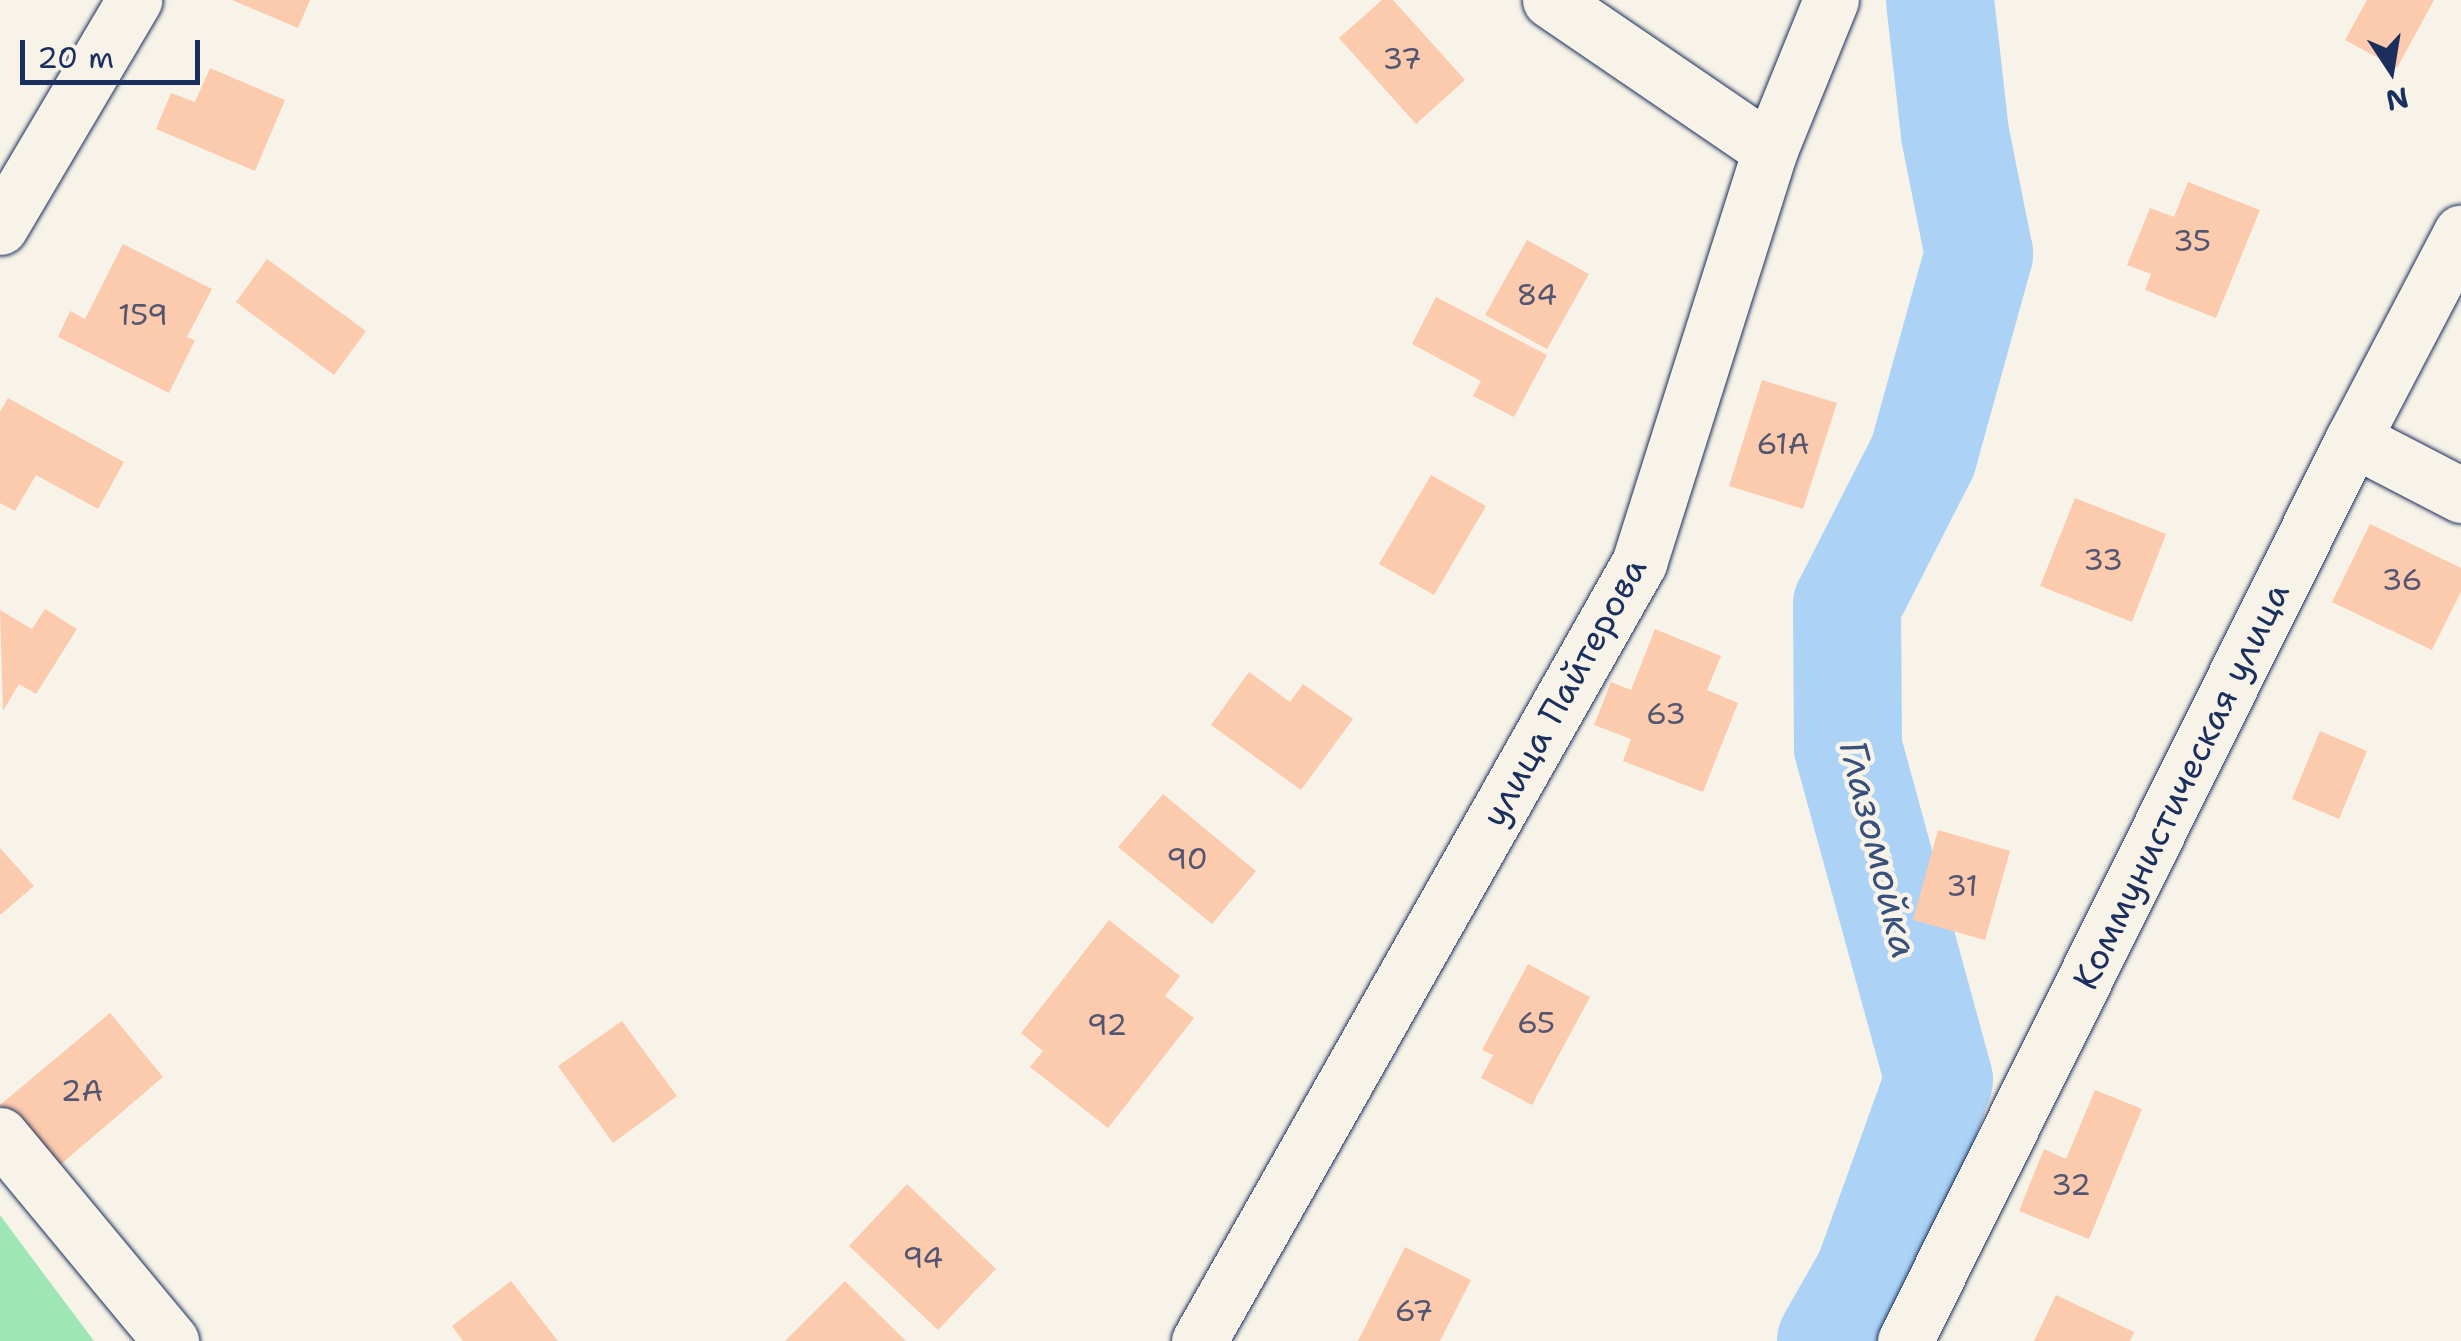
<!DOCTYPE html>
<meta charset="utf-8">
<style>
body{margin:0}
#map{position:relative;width:2461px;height:1341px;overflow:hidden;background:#f7f3e8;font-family:"Shantell Sans",sans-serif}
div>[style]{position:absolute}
.green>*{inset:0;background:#9ee6b4}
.river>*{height:108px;margin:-54px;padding:0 54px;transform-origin:54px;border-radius:54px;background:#acd3f6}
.building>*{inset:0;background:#fccaac}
.roads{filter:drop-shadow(0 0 2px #1b2f5e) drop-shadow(0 0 2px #1b2f5e)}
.minor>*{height:55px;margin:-27.5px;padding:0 27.5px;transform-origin:27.5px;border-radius:27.5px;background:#f7f3e8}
.secondary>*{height:55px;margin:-27.5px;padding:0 27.5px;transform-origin:27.5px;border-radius:27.5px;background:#f7f3e8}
span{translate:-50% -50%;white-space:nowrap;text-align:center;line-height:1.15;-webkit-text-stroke:9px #f7f3e8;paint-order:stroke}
.number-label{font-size:30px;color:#535672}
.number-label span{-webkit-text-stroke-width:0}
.street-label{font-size:35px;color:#1b2f5e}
.water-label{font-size:38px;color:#38507c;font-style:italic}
.north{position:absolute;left:2341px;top:20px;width:100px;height:100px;-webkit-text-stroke:8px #f7f3e8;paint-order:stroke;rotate:168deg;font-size:28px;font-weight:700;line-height:40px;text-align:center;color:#1b2f5e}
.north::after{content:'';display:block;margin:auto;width:35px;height:45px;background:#1b2f5e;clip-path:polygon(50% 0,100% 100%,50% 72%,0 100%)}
.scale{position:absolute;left:20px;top:40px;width:180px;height:45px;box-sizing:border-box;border:5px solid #1b2f5e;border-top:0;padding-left:12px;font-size:30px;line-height:35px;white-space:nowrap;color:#1b2f5e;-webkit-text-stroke:8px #f7f3e8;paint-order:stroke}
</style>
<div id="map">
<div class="green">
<i style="clip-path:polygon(0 1215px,43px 1273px,94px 1341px,0 1341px)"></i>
</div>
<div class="river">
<i style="left:1831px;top:1341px;width:77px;rotate:-60.4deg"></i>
<i style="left:1869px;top:1274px;width:206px;rotate:-70.2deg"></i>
<i style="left:1939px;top:1080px;width:345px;rotate:-105.3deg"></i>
<i style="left:1848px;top:747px;width:142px;rotate:-90.4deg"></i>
<i style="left:1847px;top:605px;width:167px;rotate:-63deg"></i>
<i style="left:1923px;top:456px;width:210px;rotate:-74.5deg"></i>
<i style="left:1979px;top:254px;width:122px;rotate:-101.3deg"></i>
<i style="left:1955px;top:134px;width:135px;rotate:-96.4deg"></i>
</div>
<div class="building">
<i style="clip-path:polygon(232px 0,310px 0,298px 28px)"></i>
<i style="clip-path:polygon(1382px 0,1393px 0,1465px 80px,1416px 124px,1339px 38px)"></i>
<i style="clip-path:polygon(2367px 0,2434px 0,2397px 68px,2345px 40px)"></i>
<i style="clip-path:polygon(210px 68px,285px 100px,255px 171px,156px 129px,171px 93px,195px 102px)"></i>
<i style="clip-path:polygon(2188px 182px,2260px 210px,2216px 318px,2145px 290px,2151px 274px,2127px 265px,2150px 208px,2174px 217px)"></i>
<i style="clip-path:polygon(1527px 240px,1589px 274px,1547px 349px,1485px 315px)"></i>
<i style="clip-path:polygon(123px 244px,212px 289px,187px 337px,195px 340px,169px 393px,58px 337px,70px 311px,85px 319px)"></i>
<i style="clip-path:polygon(267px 259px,366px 331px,334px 375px,236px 302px)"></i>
<i style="clip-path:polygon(1436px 297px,1547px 355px,1514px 417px,1473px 396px,1481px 381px,1412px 344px)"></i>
<i style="clip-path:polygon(1762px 380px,1837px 403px,1803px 509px,1729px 486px)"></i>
<i style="clip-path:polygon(8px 398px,124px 462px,98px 509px,36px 475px,15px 511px,0 503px,0 412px)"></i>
<i style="clip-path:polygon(1431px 475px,1486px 506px,1434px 595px,1379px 564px)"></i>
<i style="clip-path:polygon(2075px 498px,2166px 534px,2132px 622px,2040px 586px)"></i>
<i style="clip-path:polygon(2370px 524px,2461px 568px,2461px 592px,2432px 650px,2332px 602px)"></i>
<i style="clip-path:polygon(45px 609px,77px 629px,36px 694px,19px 684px,3px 711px,0 610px,32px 629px)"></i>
<i style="clip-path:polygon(1655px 629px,1721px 656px,1707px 690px,1738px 703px,1703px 792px,1623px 761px,1631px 739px,1594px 725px,1611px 682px,1631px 690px)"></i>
<i style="clip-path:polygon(1249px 672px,1290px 702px,1303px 684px,1353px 719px,1301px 790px,1211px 725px)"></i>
<i style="clip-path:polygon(2320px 731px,2367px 751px,2339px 819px,2292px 799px)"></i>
<i style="clip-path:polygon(1163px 794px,1256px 871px,1212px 924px,1118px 847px)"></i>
<i style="clip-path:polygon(1938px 830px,2010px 851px,1985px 940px,1913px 920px)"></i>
<i style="clip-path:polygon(0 848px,34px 886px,0 915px)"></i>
<i style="clip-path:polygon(1109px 920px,1180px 976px,1165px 996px,1194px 1018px,1108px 1128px,1030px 1067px,1043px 1051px,1021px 1033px)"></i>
<i style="clip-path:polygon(1528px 964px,1590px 997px,1532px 1105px,1481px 1078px,1493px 1055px,1482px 1050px)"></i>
<i style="clip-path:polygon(110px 1013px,163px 1077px,54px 1170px,0 1105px)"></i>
<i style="clip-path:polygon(622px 1021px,677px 1096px,613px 1143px,558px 1066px)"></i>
<i style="clip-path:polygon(2095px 1090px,2142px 1109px,2089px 1239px,2019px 1211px,2044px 1149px,2066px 1159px)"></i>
<i style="clip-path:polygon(907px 1184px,996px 1269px,938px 1330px,849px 1246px)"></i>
<i style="clip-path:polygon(1405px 1247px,1471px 1280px,1440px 1341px,1358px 1341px)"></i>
<i style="clip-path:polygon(511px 1281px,558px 1341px,463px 1341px,452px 1326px)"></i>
<i style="clip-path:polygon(845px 1281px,906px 1341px,785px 1341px)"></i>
<i style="clip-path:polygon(2056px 1295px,2134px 1332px,2130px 1341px,2034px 1341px)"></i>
</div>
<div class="roads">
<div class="minor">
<i style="left:1550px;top:0;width:266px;rotate:34.3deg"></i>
<i style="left:0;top:227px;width:264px;rotate:-59.4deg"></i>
<i style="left:2353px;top:439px;width:122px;rotate:27.4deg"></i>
<i style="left:0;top:1135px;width:268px;rotate:50.3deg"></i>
<i style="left:1905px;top:1341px;width:1007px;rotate:-63.59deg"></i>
<i style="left:2353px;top:439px;width:233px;rotate:-62.4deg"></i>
</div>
<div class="secondary">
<i style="left:1199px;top:1341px;width:894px;rotate:-60.51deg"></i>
<i style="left:1639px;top:563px;width:433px;rotate:-72.4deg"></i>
<i style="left:1770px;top:150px;width:162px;rotate:-67.9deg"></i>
</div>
</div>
<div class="number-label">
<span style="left:1402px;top:59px">37</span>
<span style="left:2192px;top:241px">35</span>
<span style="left:1537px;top:295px">84</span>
<span style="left:143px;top:315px">159</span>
<span style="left:1783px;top:444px">61А</span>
<span style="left:2103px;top:560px">33</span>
<span style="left:2402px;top:580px">36</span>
<span style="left:1666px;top:714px">63</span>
<span style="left:1187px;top:859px">90</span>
<span style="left:1962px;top:886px">31</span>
<span style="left:1536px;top:1023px">65</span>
<span style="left:1107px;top:1025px">92</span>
<span style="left:82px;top:1091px">2А</span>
<span style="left:2071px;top:1185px">32</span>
<span style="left:923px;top:1258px">94</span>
<span style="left:1414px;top:1311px">67</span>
</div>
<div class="street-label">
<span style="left:1564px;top:692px;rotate:-61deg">улица Пайтерова</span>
<span style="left:2181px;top:786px;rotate:-64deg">Коммунистическая улица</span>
</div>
<div class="water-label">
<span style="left:1879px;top:849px;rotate:76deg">Глазомойка</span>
</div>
<div class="north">N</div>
<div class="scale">20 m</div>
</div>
